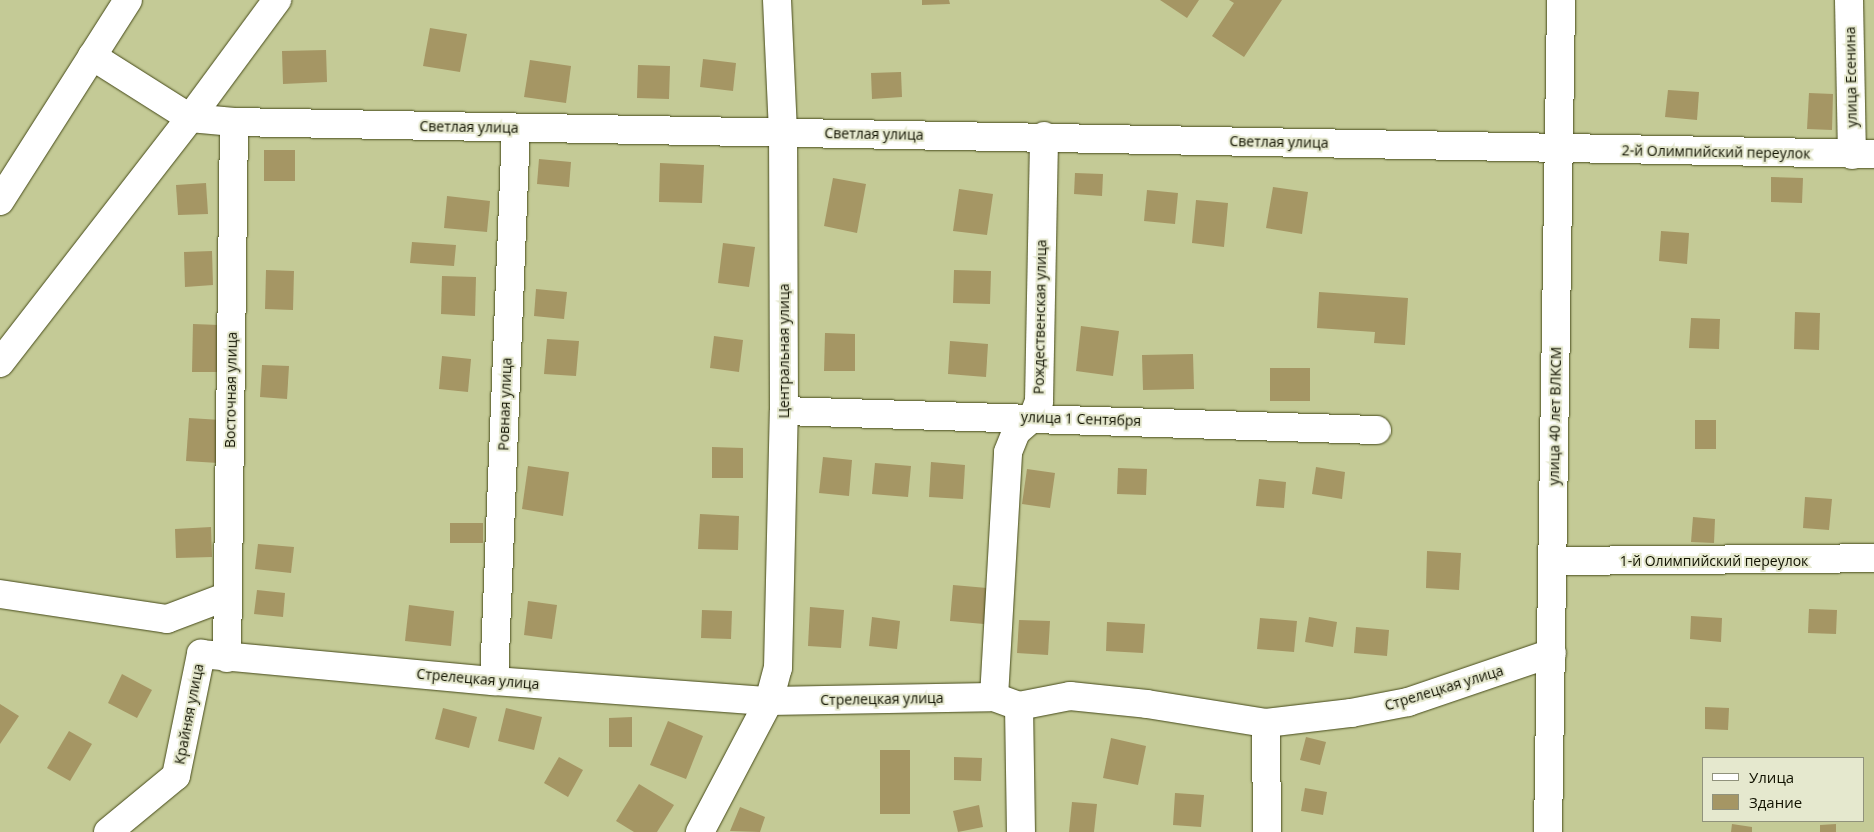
<!DOCTYPE html>
<meta charset="utf-8">
<style>
body{margin:0}
#map{position:relative;width:1874px;height:832px;overflow:hidden;background:#c4ca96;font-family:"Open Sans",sans-serif}
div>[style]{position:absolute}
.building>*{inset:0;background:#a59664}
.roads{filter:drop-shadow(0 0 1px #464a19) drop-shadow(0 0 1px #464a19)}
.minor>*{height:28px;margin:-14px;padding:0 14px;transform-origin:14px;border-radius:14px;background:#fff}
span{translate:-50% -50%;white-space:nowrap;text-align:center;line-height:1.15;-webkit-text-stroke:4px #e5e8ce;paint-order:stroke}
.street-label{font-size:14px;color:#111201}
.legend{position:absolute;left:1702px;top:757px;width:162px;height:65px;box-sizing:border-box;background:#e5e8ce;border:1px solid #90927c;margin:0;padding:6px 9px;list-style:none;font-size:15px;color:#111201}
.legend li{display:flex;align-items:center;gap:10px;height:25px}
.legend b{width:25px;border:1px solid #90927c}
</style>
<div id="map">
<div class="building">
<i style="clip-path:polygon(922px 0,949px 0,950px 4px,922px 5px)"></i>
<i style="clip-path:polygon(1160px 0,1199px 0,1187px 18px)"></i>
<i style="clip-path:polygon(1229px 0,1282px 0,1244px 57px,1212px 36px,1234px 3px)"></i>
<i style="clip-path:polygon(430px 28px,467px 34px,460px 72px,423px 66px)"></i>
<i style="clip-path:polygon(326px 50px,327px 82px,283px 84px,282px 51px)"></i>
<i style="clip-path:polygon(703px 59px,736px 63px,733px 91px,700px 87px)"></i>
<i style="clip-path:polygon(530px 60px,571px 66px,566px 103px,524px 97px)"></i>
<i style="clip-path:polygon(638px 65px,670px 66px,669px 99px,637px 98px)"></i>
<i style="clip-path:polygon(901px 72px,902px 97px,872px 99px,871px 73px)"></i>
<i style="clip-path:polygon(1668px 90px,1699px 92px,1697px 120px,1665px 117px)"></i>
<i style="clip-path:polygon(1809px 93px,1833px 94px,1832px 130px,1807px 129px)"></i>
<i style="clip-path:polygon(264px 150px,295px 150px,295px 181px,264px 181px)"></i>
<i style="clip-path:polygon(539px 159px,571px 162px,569px 187px,537px 184px)"></i>
<i style="clip-path:polygon(660px 163px,704px 165px,702px 203px,659px 202px)"></i>
<i style="clip-path:polygon(1075px 173px,1103px 174px,1102px 196px,1074px 194px)"></i>
<i style="clip-path:polygon(1771px 177px,1803px 178px,1802px 203px,1771px 202px)"></i>
<i style="clip-path:polygon(833px 178px,866px 184px,857px 233px,824px 226px)"></i>
<i style="clip-path:polygon(206px 183px,208px 214px,178px 215px,176px 185px)"></i>
<i style="clip-path:polygon(1273px 187px,1308px 192px,1302px 234px,1266px 228px)"></i>
<i style="clip-path:polygon(959px 189px,993px 194px,987px 235px,953px 231px)"></i>
<i style="clip-path:polygon(1147px 190px,1178px 193px,1175px 224px,1144px 221px)"></i>
<i style="clip-path:polygon(447px 196px,490px 201px,487px 232px,444px 228px)"></i>
<i style="clip-path:polygon(1196px 200px,1228px 203px,1224px 247px,1192px 243px)"></i>
<i style="clip-path:polygon(1661px 231px,1689px 233px,1687px 264px,1659px 261px)"></i>
<i style="clip-path:polygon(412px 242px,456px 245px,454px 266px,410px 263px)"></i>
<i style="clip-path:polygon(723px 243px,755px 247px,749px 287px,718px 283px)"></i>
<i style="clip-path:polygon(212px 251px,213px 285px,185px 287px,184px 252px)"></i>
<i style="clip-path:polygon(266px 270px,294px 271px,293px 310px,265px 309px)"></i>
<i style="clip-path:polygon(954px 270px,991px 271px,990px 304px,953px 303px)"></i>
<i style="clip-path:polygon(442px 276px,476px 277px,475px 316px,441px 314px)"></i>
<i style="clip-path:polygon(536px 289px,567px 292px,564px 319px,534px 316px)"></i>
<i style="clip-path:polygon(1319px 292px,1408px 298px,1405px 345px,1374px 343px,1375px 332px,1317px 328px)"></i>
<i style="clip-path:polygon(1795px 312px,1820px 313px,1819px 350px,1794px 349px)"></i>
<i style="clip-path:polygon(1691px 318px,1720px 319px,1719px 349px,1689px 348px)"></i>
<i style="clip-path:polygon(193px 324px,219px 325px,218px 372px,192px 372px)"></i>
<i style="clip-path:polygon(1081px 326px,1119px 331px,1113px 376px,1076px 371px)"></i>
<i style="clip-path:polygon(825px 333px,855px 334px,855px 371px,824px 371px)"></i>
<i style="clip-path:polygon(714px 336px,743px 340px,739px 372px,710px 368px)"></i>
<i style="clip-path:polygon(547px 339px,579px 341px,576px 376px,544px 374px)"></i>
<i style="clip-path:polygon(950px 341px,988px 344px,986px 377px,948px 374px)"></i>
<i style="clip-path:polygon(1193px 354px,1194px 389px,1143px 390px,1142px 355px)"></i>
<i style="clip-path:polygon(442px 356px,471px 359px,468px 392px,439px 389px)"></i>
<i style="clip-path:polygon(262px 365px,289px 366px,287px 399px,260px 397px)"></i>
<i style="clip-path:polygon(1270px 368px,1310px 368px,1310px 401px,1270px 401px)"></i>
<i style="clip-path:polygon(189px 418px,221px 420px,218px 463px,186px 461px)"></i>
<i style="clip-path:polygon(1695px 420px,1716px 420px,1716px 449px,1695px 449px)"></i>
<i style="clip-path:polygon(712px 447px,743px 448px,743px 478px,712px 478px)"></i>
<i style="clip-path:polygon(823px 457px,852px 460px,849px 496px,819px 493px)"></i>
<i style="clip-path:polygon(931px 462px,965px 465px,963px 499px,929px 497px)"></i>
<i style="clip-path:polygon(875px 463px,911px 466px,908px 497px,872px 494px)"></i>
<i style="clip-path:polygon(528px 466px,569px 472px,563px 516px,522px 509px)"></i>
<i style="clip-path:polygon(1316px 467px,1345px 472px,1342px 499px,1312px 494px)"></i>
<i style="clip-path:polygon(1118px 468px,1147px 469px,1146px 495px,1117px 494px)"></i>
<i style="clip-path:polygon(1027px 469px,1055px 473px,1050px 508px,1022px 504px)"></i>
<i style="clip-path:polygon(1259px 479px,1286px 482px,1284px 508px,1256px 506px)"></i>
<i style="clip-path:polygon(1805px 497px,1832px 499px,1829px 530px,1803px 528px)"></i>
<i style="clip-path:polygon(700px 514px,739px 516px,738px 550px,698px 549px)"></i>
<i style="clip-path:polygon(1693px 517px,1715px 519px,1714px 543px,1691px 542px)"></i>
<i style="clip-path:polygon(450px 523px,483px 523px,483px 543px,450px 543px)"></i>
<i style="clip-path:polygon(211px 527px,212px 557px,176px 558px,175px 529px)"></i>
<i style="clip-path:polygon(258px 544px,294px 547px,291px 573px,255px 569px)"></i>
<i style="clip-path:polygon(1427px 551px,1461px 553px,1459px 590px,1426px 588px)"></i>
<i style="clip-path:polygon(953px 585px,987px 588px,984px 624px,950px 621px)"></i>
<i style="clip-path:polygon(257px 590px,285px 593px,283px 617px,254px 614px)"></i>
<i style="clip-path:polygon(528px 601px,557px 605px,552px 639px,524px 635px)"></i>
<i style="clip-path:polygon(409px 605px,454px 611px,451px 646px,405px 641px)"></i>
<i style="clip-path:polygon(810px 607px,844px 610px,841px 648px,808px 646px)"></i>
<i style="clip-path:polygon(1809px 609px,1837px 610px,1836px 634px,1808px 633px)"></i>
<i style="clip-path:polygon(702px 610px,732px 611px,731px 639px,701px 638px)"></i>
<i style="clip-path:polygon(1691px 616px,1722px 618px,1721px 642px,1690px 639px)"></i>
<i style="clip-path:polygon(872px 617px,900px 621px,897px 649px,869px 646px)"></i>
<i style="clip-path:polygon(1309px 617px,1337px 622px,1333px 647px,1305px 642px)"></i>
<i style="clip-path:polygon(1260px 618px,1297px 621px,1294px 652px,1257px 649px)"></i>
<i style="clip-path:polygon(1019px 620px,1050px 621px,1048px 655px,1017px 653px)"></i>
<i style="clip-path:polygon(1107px 622px,1145px 624px,1143px 653px,1106px 651px)"></i>
<i style="clip-path:polygon(1356px 627px,1389px 630px,1387px 656px,1354px 653px)"></i>
<i style="clip-path:polygon(122px 674px,152px 690px,137px 718px,108px 703px)"></i>
<i style="clip-path:polygon(0 704px,19px 716px,0 744px)"></i>
<i style="clip-path:polygon(1705px 707px,1729px 708px,1728px 730px,1705px 729px)"></i>
<i style="clip-path:polygon(443px 708px,477px 717px,469px 748px,435px 739px)"></i>
<i style="clip-path:polygon(506px 708px,542px 717px,534px 750px,498px 741px)"></i>
<i style="clip-path:polygon(632px 717px,632px 747px,609px 747px,609px 718px)"></i>
<i style="clip-path:polygon(668px 721px,703px 736px,686px 779px,650px 765px)"></i>
<i style="clip-path:polygon(69px 731px,92px 744px,70px 781px,47px 768px)"></i>
<i style="clip-path:polygon(1306px 737px,1326px 742px,1320px 765px,1300px 760px)"></i>
<i style="clip-path:polygon(1111px 738px,1146px 746px,1138px 785px,1103px 778px)"></i>
<i style="clip-path:polygon(880px 750px,910px 750px,910px 814px,880px 814px)"></i>
<i style="clip-path:polygon(559px 757px,583px 770px,568px 797px,544px 783px)"></i>
<i style="clip-path:polygon(954px 757px,982px 758px,981px 781px,954px 780px)"></i>
<i style="clip-path:polygon(639px 784px,674px 805px,657px 832px,634px 832px,616px 821px)"></i>
<i style="clip-path:polygon(1305px 788px,1327px 792px,1323px 815px,1301px 811px)"></i>
<i style="clip-path:polygon(1175px 793px,1204px 795px,1201px 827px,1173px 825px)"></i>
<i style="clip-path:polygon(1072px 802px,1097px 804px,1094px 832px,1069px 832px)"></i>
<i style="clip-path:polygon(979px 805px,983px 827px,958px 832px,953px 811px)"></i>
<i style="clip-path:polygon(740px 807px,765px 817px,760px 832px,730px 831px)"></i>
<i style="clip-path:polygon(1732px 824px,1752px 827px,1752px 832px,1731px 832px)"></i>
<i style="clip-path:polygon(1836px 824px,1836px 832px,1820px 832px,1820px 825px)"></i>
</div>
<div class="roads">
<div class="minor">
<i style="left:1849px;top:0;width:155px;rotate:88.9deg"></i>
<i style="left:92px;top:56px;width:116px;rotate:32.3deg"></i>
<i style="left:190px;top:118px;width:44px;rotate:5.2deg"></i>
<i style="left:234px;top:122px;width:1640px;rotate:1.12deg"></i>
<i style="left:0;top:201px;width:238px;rotate:-57.5deg"></i>
<i style="left:0;top:363px;width:310px;rotate:-52.2deg"></i>
<i style="left:190px;top:118px;width:147px;rotate:-53.6deg"></i>
<i style="left:784px;top:411px;width:593px;rotate:1.84deg"></i>
<i style="left:1554px;top:561px;width:320px;rotate:-0.5deg"></i>
<i style="left:0;top:594px;width:169px;rotate:8.5deg"></i>
<i style="left:167px;top:619px;width:65px;rotate:-20.7deg"></i>
<i style="left:227px;top:658px;width:536px;rotate:-89.25deg"></i>
<i style="left:494px;top:681px;width:553px;rotate:-87.72deg"></i>
<i style="left:994px;top:697px;width:245px;rotate:-86.7deg"></i>
<i style="left:1008px;top:452px;width:22px;rotate:-68deg"></i>
<i style="left:1016px;top:432px;width:23px;rotate:-41deg"></i>
<i style="left:1033px;top:417px;width:17px;rotate:-69deg"></i>
<i style="left:1039px;top:401px;width:265px;rotate:-88.9deg"></i>
<i style="left:1019px;top:706px;width:126px;rotate:89.1deg"></i>
<i style="left:1266px;top:723px;width:109px;rotate:89.5deg"></i>
<i style="left:108px;top:832px;width:88px;rotate:-39.5deg"></i>
<i style="left:176px;top:776px;width:125px;rotate:-78.4deg"></i>
<i style="left:201px;top:654px;width:294px;rotate:5.3deg"></i>
<i style="left:494px;top:681px;width:276px;rotate:4.2deg"></i>
<i style="left:769px;top:701px;width:225px;rotate:-1deg"></i>
<i style="left:994px;top:697px;width:27px;rotate:20deg"></i>
<i style="left:1019px;top:706px;width:52px;rotate:-11.1deg"></i>
<i style="left:1070px;top:696px;width:77px;rotate:5.9deg"></i>
<i style="left:1147px;top:704px;width:121px;rotate:9.1deg"></i>
<i style="left:1266px;top:723px;width:86px;rotate:-6.7deg"></i>
<i style="left:1351px;top:713px;width:58px;rotate:-10.9deg"></i>
<i style="left:1408px;top:702px;width:152px;rotate:-18.8deg"></i>
<i style="left:700px;top:832px;width:148px;rotate:-62.2deg"></i>
<i style="left:769px;top:701px;width:34px;rotate:-75deg"></i>
<i style="left:778px;top:668px;width:257px;rotate:-88.7deg"></i>
<i style="left:784px;top:411px;width:279px;rotate:-90.2deg"></i>
<i style="left:783px;top:132px;width:132px;rotate:-92.6deg"></i>
<i style="left:1548px;top:832px;width:832px;rotate:-89.1deg"></i>
</div>
</div>
<div class="street-label">
<span style="left:1851px;top:77px;rotate:-91deg">улица Есенина</span>
<span style="left:469px;top:127px;rotate:1deg">Светлая улица</span>
<span style="left:874px;top:134px;rotate:1deg">Светлая улица</span>
<span style="left:1279px;top:142px;rotate:1deg">Светлая улица</span>
<span style="left:1716px;top:152px;rotate:1deg">2-й Олимпийский переулок</span>
<span style="left:1040px;top:317px;rotate:-89deg">Рождественская улица</span>
<span style="left:784px;top:351px;rotate:-90deg">Центральная улица</span>
<span style="left:231px;top:390px;rotate:-89deg">Восточная улица</span>
<span style="left:505px;top:404px;rotate:-88deg">Ровная улица</span>
<span style="left:1555px;top:416px;rotate:-89deg">улица 40 лет ВЛКСМ</span>
<span style="left:1081px;top:419px;rotate:2deg">улица 1 Сентября</span>
<span style="left:1714px;top:561px">1-й Олимпийский переулок</span>
<span style="left:478px;top:679px;rotate:5deg">Стрелецкая улица</span>
<span style="left:1444px;top:688px;rotate:-17deg">Стрелецкая улица</span>
<span style="left:882px;top:699px;rotate:-1deg">Стрелецкая улица</span>
<span style="left:189px;top:714px;rotate:-79deg">Крайняя улица</span>
</div>
<ul class="legend">
<li><b style="height:6px;background:#fff"></b>Улица</li>
<li><b style="height:14px;background:#a59664"></b>Здание</li>
</ul>
</div>
